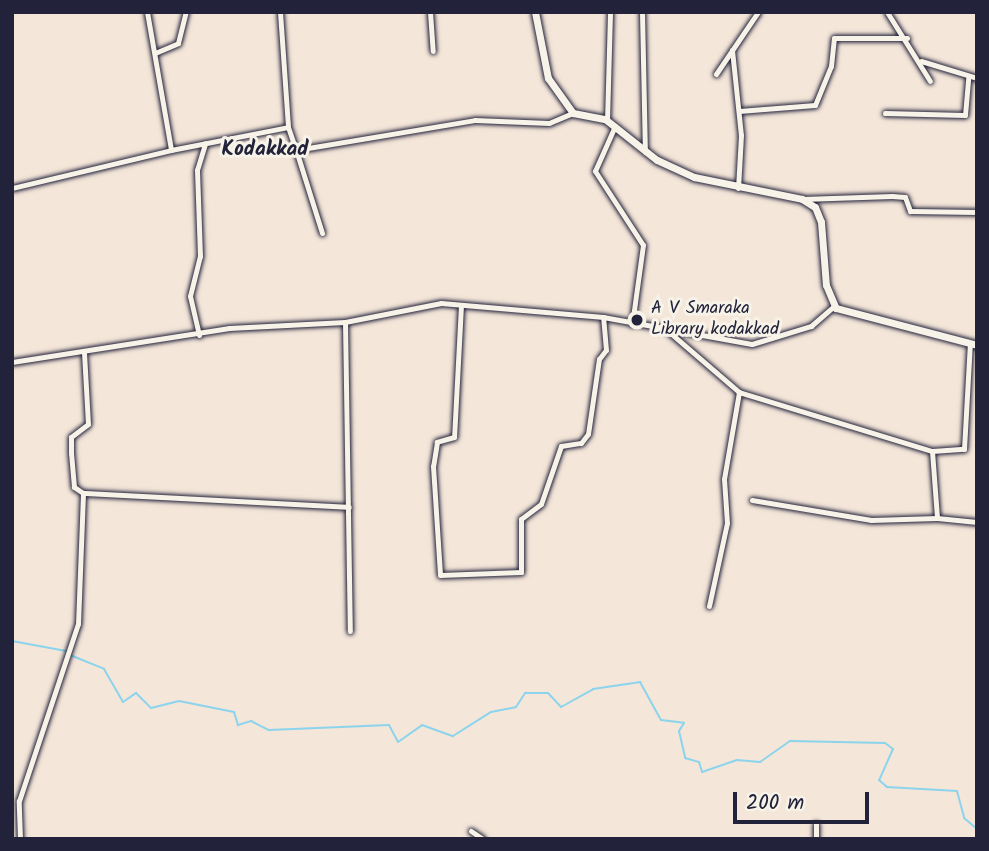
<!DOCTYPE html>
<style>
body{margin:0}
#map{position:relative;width:989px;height:851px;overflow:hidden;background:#f4e6d9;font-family:Kalam,sans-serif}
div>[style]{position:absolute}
.stream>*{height:2px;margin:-1px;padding:0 1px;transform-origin:1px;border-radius:1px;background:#8cd4ed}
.roads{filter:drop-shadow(0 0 2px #22223b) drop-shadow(0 0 2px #22223b)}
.minor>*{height:5px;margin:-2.5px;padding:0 2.5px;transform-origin:2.5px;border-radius:2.5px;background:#f7f3e8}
.major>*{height:7px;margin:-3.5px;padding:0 3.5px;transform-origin:3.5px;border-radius:3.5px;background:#f7f3e8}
.dots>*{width:19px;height:19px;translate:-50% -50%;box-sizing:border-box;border:4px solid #f7f3e8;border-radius:50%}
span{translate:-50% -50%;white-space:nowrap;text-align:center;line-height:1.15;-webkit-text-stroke:6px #f7f3e8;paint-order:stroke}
.poi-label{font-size:18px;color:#22223b}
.left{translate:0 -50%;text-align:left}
.quarter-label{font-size:21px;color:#22223b;font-weight:700}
.frame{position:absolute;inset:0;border:14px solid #22223b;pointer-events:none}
.scale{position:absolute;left:733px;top:792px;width:136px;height:32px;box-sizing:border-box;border:4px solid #22223b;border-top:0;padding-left:9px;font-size:21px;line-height:24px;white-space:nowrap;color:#22223b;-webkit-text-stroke:5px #f7f3e8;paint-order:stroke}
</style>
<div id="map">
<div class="stream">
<i style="left:12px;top:641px;width:55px;rotate:10.5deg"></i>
<i style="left:70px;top:655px;width:37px;rotate:22deg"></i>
<i style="left:104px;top:669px;width:38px;rotate:60deg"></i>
<i style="left:123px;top:702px;width:16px;rotate:-35deg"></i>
<i style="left:136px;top:693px;width:21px;rotate:45deg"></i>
<i style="left:151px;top:708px;width:29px;rotate:-14deg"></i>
<i style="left:179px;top:701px;width:56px;rotate:11.3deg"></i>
<i style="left:234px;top:712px;width:14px;rotate:73deg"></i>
<i style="left:238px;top:725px;width:14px;rotate:-17deg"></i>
<i style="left:251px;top:721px;width:20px;rotate:27deg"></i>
<i style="left:269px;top:730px;width:120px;rotate:-2.4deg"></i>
<i style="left:389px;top:725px;width:19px;rotate:62deg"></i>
<i style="left:398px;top:742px;width:29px;rotate:-35deg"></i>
<i style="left:422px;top:725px;width:33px;rotate:20deg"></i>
<i style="left:453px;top:736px;width:45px;rotate:-32.3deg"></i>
<i style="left:491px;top:712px;width:25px;rotate:-11deg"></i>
<i style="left:516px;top:707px;width:17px;rotate:-57deg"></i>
<i style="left:525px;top:693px;width:23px"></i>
<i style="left:548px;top:693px;width:19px;rotate:47deg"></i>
<i style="left:561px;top:707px;width:37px;rotate:-29deg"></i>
<i style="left:593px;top:689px;width:48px;rotate:-8.5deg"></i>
<i style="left:640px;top:682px;width:43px;rotate:61.1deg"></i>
<i style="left:661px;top:720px;width:23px;rotate:7deg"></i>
<i style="left:684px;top:723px;width:9px;rotate:122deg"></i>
<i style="left:679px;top:731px;width:28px;rotate:77deg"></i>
<i style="left:685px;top:758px;width:15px;rotate:16deg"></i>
<i style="left:699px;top:762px;width:10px;rotate:73deg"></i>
<i style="left:702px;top:772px;width:37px;rotate:-19deg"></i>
<i style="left:737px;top:760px;width:23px;rotate:5deg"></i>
<i style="left:760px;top:762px;width:37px;rotate:-35deg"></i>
<i style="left:790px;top:741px;width:95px;rotate:1.2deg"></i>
<i style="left:885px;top:743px;width:10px;rotate:37deg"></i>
<i style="left:893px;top:749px;width:34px;rotate:114deg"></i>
<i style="left:879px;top:780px;width:11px;rotate:41deg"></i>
<i style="left:887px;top:787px;width:70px;rotate:3.3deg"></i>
<i style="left:957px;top:791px;width:28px;rotate:75deg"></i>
<i style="left:964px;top:818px;width:17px;rotate:40deg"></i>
</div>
<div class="roads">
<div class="minor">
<i style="left:147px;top:12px;width:140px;rotate:80.1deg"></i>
<i style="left:171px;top:150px;width:119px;rotate:-11.1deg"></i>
<i style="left:288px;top:127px;width:24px;rotate:71deg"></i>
<i style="left:296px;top:150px;width:181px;rotate:-9.5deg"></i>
<i style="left:475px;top:120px;width:74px;rotate:2.3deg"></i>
<i style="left:549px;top:123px;width:26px;rotate:-23deg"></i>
<i style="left:280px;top:12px;width:115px;rotate:86deg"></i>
<i style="left:430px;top:12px;width:39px;rotate:86deg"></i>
<i style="left:642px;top:12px;width:140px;rotate:88.8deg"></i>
<i style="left:887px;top:12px;width:81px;rotate:58.1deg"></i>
<i style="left:732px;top:50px;width:85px;rotate:84deg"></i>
<i style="left:741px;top:135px;width:53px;rotate:93.2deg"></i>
<i style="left:155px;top:53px;width:25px;rotate:-23deg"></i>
<i style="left:178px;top:43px;width:32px;rotate:-76deg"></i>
<i style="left:921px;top:61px;width:59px;rotate:16.9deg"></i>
<i style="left:716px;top:74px;width:75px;rotate:-55.9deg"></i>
<i style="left:739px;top:111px;width:76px;rotate:-4.5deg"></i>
<i style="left:815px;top:105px;width:42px;rotate:-67.7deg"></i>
<i style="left:831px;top:66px;width:28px;rotate:-84deg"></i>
<i style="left:834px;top:38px;width:73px"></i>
<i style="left:885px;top:113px;width:80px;rotate:1.4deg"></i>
<i style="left:965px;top:115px;width:38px;rotate:-85deg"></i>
<i style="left:607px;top:121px;width:109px;rotate:-88.4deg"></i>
<i style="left:615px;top:126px;width:49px;rotate:114deg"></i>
<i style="left:595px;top:171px;width:88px;rotate:57deg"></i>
<i style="left:643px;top:245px;width:80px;rotate:97.9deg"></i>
<i style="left:296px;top:150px;width:87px;rotate:72.6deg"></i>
<i style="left:12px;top:188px;width:163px;rotate:-13.4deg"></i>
<i style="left:802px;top:199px;width:90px;rotate:-1.9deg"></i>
<i style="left:892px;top:196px;width:13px;rotate:4deg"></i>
<i style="left:905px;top:197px;width:15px;rotate:70deg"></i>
<i style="left:910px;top:211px;width:67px;rotate:0.9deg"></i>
<i style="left:461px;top:305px;width:132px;rotate:93deg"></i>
<i style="left:454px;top:437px;width:18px;rotate:164deg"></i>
<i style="left:437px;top:442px;width:24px;rotate:99deg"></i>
<i style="left:433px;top:466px;width:109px;rotate:86.3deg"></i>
<i style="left:440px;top:575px;width:81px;rotate:-2.1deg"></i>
<i style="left:521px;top:572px;width:53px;rotate:-90deg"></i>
<i style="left:521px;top:519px;width:25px;rotate:-37deg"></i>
<i style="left:541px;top:504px;width:61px;rotate:-71deg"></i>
<i style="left:561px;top:446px;width:20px;rotate:-9deg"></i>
<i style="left:581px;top:443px;width:11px;rotate:-52deg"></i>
<i style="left:588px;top:434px;width:76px;rotate:-81.7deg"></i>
<i style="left:599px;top:359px;width:11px;rotate:-52deg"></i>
<i style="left:606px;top:350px;width:33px;rotate:-95deg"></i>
<i style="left:345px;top:322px;width:309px;rotate:89.1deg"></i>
<i style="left:668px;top:331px;width:94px;rotate:40.7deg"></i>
<i style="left:739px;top:392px;width:202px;rotate:17deg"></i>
<i style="left:932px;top:451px;width:67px;rotate:85.7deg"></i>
<i style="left:937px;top:518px;width:40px;rotate:5.7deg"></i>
<i style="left:199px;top:335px;width:40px;rotate:-103deg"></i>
<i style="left:190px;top:296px;width:41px;rotate:-76deg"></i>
<i style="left:200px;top:256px;width:86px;rotate:-92deg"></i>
<i style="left:197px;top:170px;width:28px;rotate:-73deg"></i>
<i style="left:12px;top:362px;width:220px;rotate:-8.9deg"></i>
<i style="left:229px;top:328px;width:116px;rotate:-3deg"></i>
<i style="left:345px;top:322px;width:98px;rotate:-11.2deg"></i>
<i style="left:441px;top:303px;width:163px;rotate:4.9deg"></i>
<i style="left:603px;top:317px;width:151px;rotate:10.3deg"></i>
<i style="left:752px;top:344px;width:62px;rotate:-17deg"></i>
<i style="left:811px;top:326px;width:30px;rotate:-41deg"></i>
<i style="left:932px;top:451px;width:32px;rotate:-4deg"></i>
<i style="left:964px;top:449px;width:106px;rotate:-86.8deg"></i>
<i style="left:83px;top:493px;width:11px;rotate:-146deg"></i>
<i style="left:74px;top:487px;width:34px;rotate:-95deg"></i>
<i style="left:71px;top:453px;width:16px;rotate:-90deg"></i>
<i style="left:71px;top:437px;width:21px;rotate:-37deg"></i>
<i style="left:88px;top:424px;width:72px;rotate:-93.2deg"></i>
<i style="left:752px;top:500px;width:121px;rotate:9.5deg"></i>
<i style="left:871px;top:520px;width:66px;rotate:-1.7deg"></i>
<i style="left:709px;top:606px;width:85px;rotate:-77.8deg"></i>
<i style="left:727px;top:523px;width:44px;rotate:-93.9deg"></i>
<i style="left:724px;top:479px;width:88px;rotate:-80.2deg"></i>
<i style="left:816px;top:824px;width:15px;rotate:90deg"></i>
<i style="left:471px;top:831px;width:14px;rotate:34deg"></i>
<i style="left:20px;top:839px;width:38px;rotate:-92deg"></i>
<i style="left:19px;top:801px;width:187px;rotate:-71.6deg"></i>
<i style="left:78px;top:624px;width:131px;rotate:-87.8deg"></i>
<i style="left:83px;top:493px;width:266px;rotate:3deg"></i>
</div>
<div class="major">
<i style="left:535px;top:12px;width:67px;rotate:78.9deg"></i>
<i style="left:548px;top:78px;width:43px;rotate:54.5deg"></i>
<i style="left:573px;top:113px;width:33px;rotate:11deg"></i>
<i style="left:605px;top:119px;width:66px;rotate:38.3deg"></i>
<i style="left:657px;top:160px;width:41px;rotate:24.7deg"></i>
<i style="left:694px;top:177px;width:110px;rotate:11.5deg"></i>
<i style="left:802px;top:199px;width:15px;rotate:32deg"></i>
<i style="left:815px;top:207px;width:16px;rotate:68deg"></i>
<i style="left:821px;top:222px;width:63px;rotate:85.5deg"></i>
<i style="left:826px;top:285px;width:25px;rotate:67deg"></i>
<i style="left:836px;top:308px;width:146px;rotate:14.7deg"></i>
</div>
</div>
<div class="dots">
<i style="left:637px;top:320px;background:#22223b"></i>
</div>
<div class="poi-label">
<span class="left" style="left:651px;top:320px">A V Smaraka<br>Library kodakkad</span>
</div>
<div class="quarter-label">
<span style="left:265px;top:150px">Kodakkad</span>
</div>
<div class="frame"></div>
<div class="scale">200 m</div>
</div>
